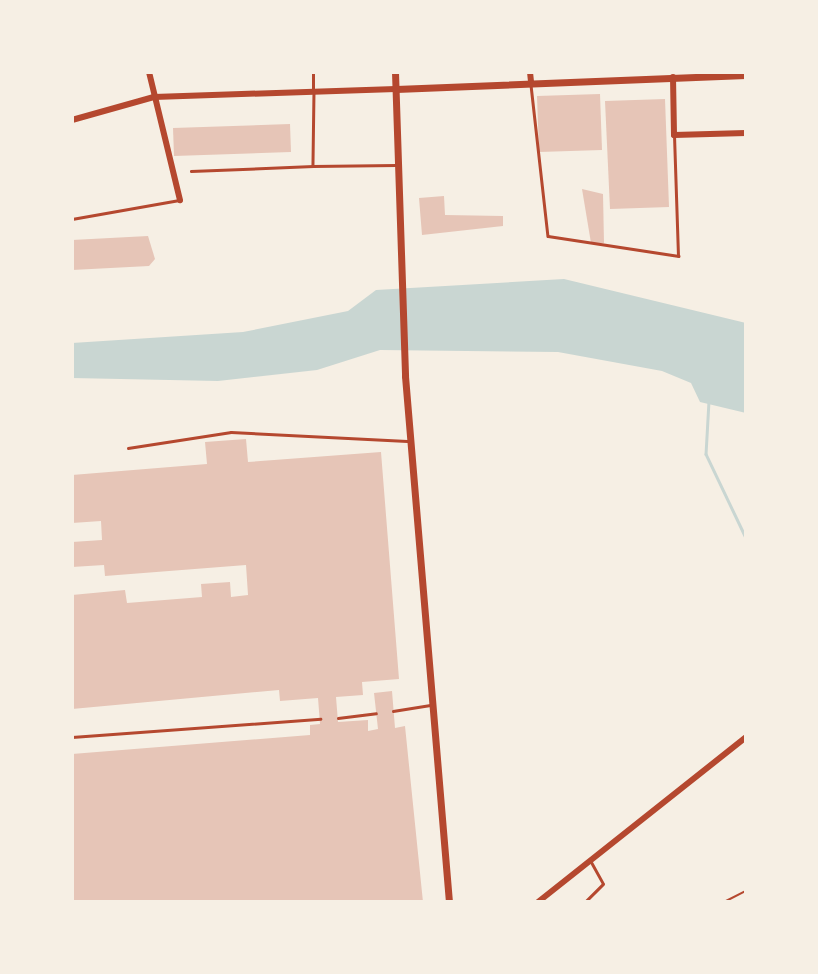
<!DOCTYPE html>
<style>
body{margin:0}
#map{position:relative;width:818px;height:974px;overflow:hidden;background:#f6efe4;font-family:"Fira Sans Condensed",sans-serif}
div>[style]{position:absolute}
.water>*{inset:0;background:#c9d6d2}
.stream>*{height:2.5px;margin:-1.25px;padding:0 1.25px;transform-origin:1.25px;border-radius:1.25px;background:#c9d6d2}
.building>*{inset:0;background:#e6c5b7}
.path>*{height:2px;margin:-1px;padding:0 1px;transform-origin:1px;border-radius:1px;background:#b5482f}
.service>*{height:2.5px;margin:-1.25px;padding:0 1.25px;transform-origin:1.25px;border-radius:1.25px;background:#b5482f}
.minor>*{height:6px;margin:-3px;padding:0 3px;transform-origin:3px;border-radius:3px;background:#b5482f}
.tertiary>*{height:7px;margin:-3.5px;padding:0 3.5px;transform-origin:3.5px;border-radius:3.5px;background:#b5482f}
span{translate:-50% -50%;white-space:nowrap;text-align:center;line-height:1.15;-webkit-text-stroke:6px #f6efe4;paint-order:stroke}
.frame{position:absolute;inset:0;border:74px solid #f6efe4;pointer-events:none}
</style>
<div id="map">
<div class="water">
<i style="clip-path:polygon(564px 279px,746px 323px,746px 413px,700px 402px,691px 383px,662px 371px,558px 352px,380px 350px,317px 370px,218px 381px,72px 378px,72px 343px,243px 332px,348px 311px,376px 290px)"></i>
</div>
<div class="stream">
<i style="left:709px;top:401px;width:53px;rotate:93.2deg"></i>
<i style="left:706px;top:454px;width:93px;rotate:64.5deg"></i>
</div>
<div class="building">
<i style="clip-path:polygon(600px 94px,602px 150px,539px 152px,537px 96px)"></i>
<i style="clip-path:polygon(665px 99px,669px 207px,610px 209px,605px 101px)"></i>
<i style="clip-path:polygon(290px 124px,291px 152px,174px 156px,173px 128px)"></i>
<i style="clip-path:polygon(582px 189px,603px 194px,604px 243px,591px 243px)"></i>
<i style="clip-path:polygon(444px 196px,445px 215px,503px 216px,503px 226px,422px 235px,419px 198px)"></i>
<i style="clip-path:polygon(148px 236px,155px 259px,149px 266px,72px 270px,72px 240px)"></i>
<i style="clip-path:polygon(246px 439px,248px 462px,381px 452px,399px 679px,362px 682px,363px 695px,336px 697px,338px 722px,368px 720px,368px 731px,378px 729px,374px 693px,392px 691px,395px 728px,405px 726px,423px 902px,72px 902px,72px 754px,310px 735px,310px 725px,320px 724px,318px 698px,280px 701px,279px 690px,72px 709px,72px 595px,125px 590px,127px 603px,202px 597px,201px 584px,230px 582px,231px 597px,248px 595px,246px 565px,105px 576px,104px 565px,72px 567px,72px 542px,102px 540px,101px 521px,72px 523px,72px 475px,207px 464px,205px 442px)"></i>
</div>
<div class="path">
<i style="left:724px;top:902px;width:25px;rotate:-27deg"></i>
</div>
<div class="service">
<i style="left:531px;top:85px;width:152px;rotate:83.6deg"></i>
<i style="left:548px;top:236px;width:132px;rotate:8.7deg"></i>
<i style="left:678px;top:256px;width:121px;rotate:-91.9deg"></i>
<i style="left:313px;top:89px;width:17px;rotate:-90deg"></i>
<i style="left:314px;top:91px;width:75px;rotate:90.8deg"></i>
<i style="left:313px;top:166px;width:83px;rotate:-0.7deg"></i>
<i style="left:191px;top:171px;width:122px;rotate:-2.3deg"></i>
<i style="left:72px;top:219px;width:110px;rotate:-10deg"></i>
<i style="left:128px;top:448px;width:104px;rotate:-8.8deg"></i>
<i style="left:231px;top:432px;width:176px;rotate:2.9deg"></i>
<i style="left:393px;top:711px;width:39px;rotate:-9deg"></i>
<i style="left:338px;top:718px;width:38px;rotate:-7deg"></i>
<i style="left:72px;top:737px;width:249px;rotate:-4.2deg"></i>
<i style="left:585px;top:902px;width:25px;rotate:-45deg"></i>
<i style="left:603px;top:884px;width:26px;rotate:-119deg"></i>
</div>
<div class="minor">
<i style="left:149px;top:72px;width:132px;rotate:76.4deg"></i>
<i style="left:530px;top:72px;width:10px;rotate:84deg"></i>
<i style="left:673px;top:77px;width:58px;rotate:89deg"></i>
<i style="left:674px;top:135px;width:72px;rotate:-1.6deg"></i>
<i style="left:72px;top:120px;width:85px;rotate:-15.7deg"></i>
<i style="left:154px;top:97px;width:242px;rotate:-1.9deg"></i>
<i style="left:538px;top:902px;width:265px;rotate:-38.4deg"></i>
</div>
<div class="tertiary">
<i style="left:395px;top:72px;width:304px;rotate:88.1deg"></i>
<i style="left:405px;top:376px;width:528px;rotate:85.22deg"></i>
<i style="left:396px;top:89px;width:350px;rotate:-2.3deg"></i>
</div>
<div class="frame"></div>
</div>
